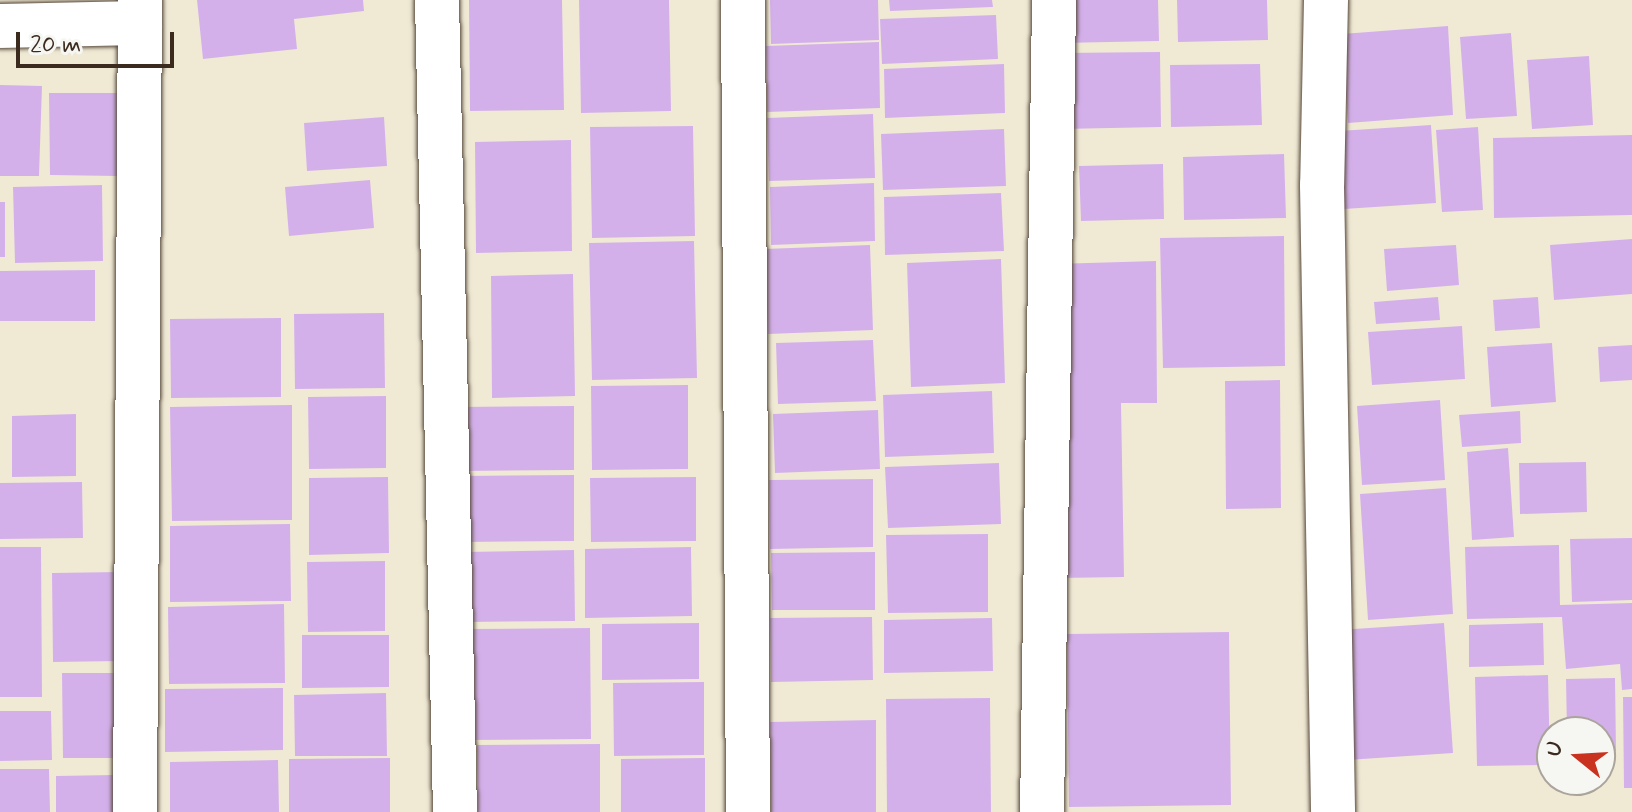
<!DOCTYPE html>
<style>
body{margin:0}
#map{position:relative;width:1632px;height:812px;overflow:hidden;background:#f0ead5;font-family:Mynerve,sans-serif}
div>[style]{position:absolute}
.building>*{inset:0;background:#d4b0eb}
.roads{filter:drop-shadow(0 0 2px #564739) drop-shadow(0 0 2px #564739)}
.minor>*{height:44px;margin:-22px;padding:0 22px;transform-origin:22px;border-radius:22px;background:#fff}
.tertiary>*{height:44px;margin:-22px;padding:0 22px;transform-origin:22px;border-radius:22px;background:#fff}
span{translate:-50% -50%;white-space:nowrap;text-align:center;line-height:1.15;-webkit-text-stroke:6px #f6f6f2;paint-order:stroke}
.north{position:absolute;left:1536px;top:716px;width:80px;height:80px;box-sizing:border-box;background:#f6f6f2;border:2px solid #aba49d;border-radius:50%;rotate:288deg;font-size:22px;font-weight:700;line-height:32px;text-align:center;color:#3b2a1e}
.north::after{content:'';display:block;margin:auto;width:28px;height:36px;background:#c8321e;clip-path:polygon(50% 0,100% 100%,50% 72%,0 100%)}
.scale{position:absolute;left:16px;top:32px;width:158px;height:36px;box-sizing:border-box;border:4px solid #3b2a1e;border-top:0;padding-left:10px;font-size:24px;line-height:28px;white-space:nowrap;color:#3b2a1e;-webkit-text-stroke:6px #f6f6f2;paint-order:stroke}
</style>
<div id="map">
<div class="building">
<i style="clip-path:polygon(197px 0,363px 0,364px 11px,294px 19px,297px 49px,203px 59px)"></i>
<i style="clip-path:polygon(469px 0,562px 0,564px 110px,470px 111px)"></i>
<i style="clip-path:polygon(579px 0,669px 0,671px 111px,581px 113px)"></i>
<i style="clip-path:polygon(770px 0,878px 0,879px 40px,771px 44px)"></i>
<i style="clip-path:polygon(889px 0,992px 0,993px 7px,890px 11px)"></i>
<i style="clip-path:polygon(1060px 0,1158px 0,1159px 41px,1061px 43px)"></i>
<i style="clip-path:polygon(1177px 0,1267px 0,1268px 40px,1178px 42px)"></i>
<i style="clip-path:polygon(996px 15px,998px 59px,882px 64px,880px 19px)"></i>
<i style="clip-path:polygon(1448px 26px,1453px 115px,1348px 123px,1342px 34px)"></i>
<i style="clip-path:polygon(1511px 33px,1517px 116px,1466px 119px,1460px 37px)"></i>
<i style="clip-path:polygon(879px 42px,880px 108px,767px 112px,766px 46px)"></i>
<i style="clip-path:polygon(1160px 52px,1161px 127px,1061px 129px,1060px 53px)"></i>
<i style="clip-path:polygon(1589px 56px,1593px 125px,1532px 129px,1527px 60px)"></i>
<i style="clip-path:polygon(1004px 64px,1005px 113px,885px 118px,884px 69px)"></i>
<i style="clip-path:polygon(1260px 64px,1262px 125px,1171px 127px,1170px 65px)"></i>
<i style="clip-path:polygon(0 85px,42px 86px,39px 176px,0 176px)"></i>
<i style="clip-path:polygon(49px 93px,117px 93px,117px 176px,50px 175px)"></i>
<i style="clip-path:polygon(873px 114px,875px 178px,769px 181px,767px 118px)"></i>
<i style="clip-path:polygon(384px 117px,387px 166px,307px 171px,304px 123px)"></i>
<i style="clip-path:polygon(1431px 125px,1436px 203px,1344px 209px,1339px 131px)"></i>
<i style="clip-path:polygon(693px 126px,695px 236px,592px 238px,590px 127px)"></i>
<i style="clip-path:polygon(1478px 127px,1483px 210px,1442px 212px,1436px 130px)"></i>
<i style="clip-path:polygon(1004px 129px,1006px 186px,883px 190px,881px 134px)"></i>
<i style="clip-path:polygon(1632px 135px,1632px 215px,1494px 218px,1493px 138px)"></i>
<i style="clip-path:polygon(571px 140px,572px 251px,476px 253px,475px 142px)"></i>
<i style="clip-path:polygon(1284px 154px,1286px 218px,1184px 220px,1183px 157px)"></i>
<i style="clip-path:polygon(1163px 164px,1164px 219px,1081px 221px,1079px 166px)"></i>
<i style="clip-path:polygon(370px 180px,374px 228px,289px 236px,285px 187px)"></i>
<i style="clip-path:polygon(874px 183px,875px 241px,771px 245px,770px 187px)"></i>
<i style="clip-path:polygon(102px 185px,103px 261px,15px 263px,13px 187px)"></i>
<i style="clip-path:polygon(1001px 193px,1004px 251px,885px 255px,884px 197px)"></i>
<i style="clip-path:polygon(0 202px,5px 202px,5px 257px,0 257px)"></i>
<i style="clip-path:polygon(1284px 236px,1285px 366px,1163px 368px,1160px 238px)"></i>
<i style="clip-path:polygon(1632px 239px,1632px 294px,1554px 300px,1550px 245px)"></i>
<i style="clip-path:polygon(694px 241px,697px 378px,592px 380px,589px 243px)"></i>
<i style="clip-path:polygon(870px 245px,873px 330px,768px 334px,765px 249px)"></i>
<i style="clip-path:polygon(1456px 245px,1459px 285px,1387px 291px,1384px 249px)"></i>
<i style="clip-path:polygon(1001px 259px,1005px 383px,911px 387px,907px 263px)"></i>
<i style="clip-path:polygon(1156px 261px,1157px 403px,1121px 403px,1124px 577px,1059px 578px,1054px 264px)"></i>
<i style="clip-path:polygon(95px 270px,95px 321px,0 321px,0 271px)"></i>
<i style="clip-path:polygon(573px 274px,575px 396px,492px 398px,491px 276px)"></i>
<i style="clip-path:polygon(1438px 297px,1440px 320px,1376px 324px,1374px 302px)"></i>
<i style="clip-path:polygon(1538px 297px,1540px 328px,1495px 331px,1493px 300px)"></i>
<i style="clip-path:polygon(384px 313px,385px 388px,295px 389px,294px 314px)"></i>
<i style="clip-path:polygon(281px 318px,281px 397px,171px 398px,170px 319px)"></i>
<i style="clip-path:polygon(1462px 326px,1465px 379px,1372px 385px,1368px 332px)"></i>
<i style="clip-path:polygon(873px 340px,876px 401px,778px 404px,776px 343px)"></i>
<i style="clip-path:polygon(1552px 343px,1556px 402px,1491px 407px,1487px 347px)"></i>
<i style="clip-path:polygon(1632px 345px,1632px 380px,1600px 382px,1598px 347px)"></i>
<i style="clip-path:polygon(1280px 380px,1281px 508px,1226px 509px,1225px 381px)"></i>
<i style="clip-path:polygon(688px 385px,688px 469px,592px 470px,591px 386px)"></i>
<i style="clip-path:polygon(992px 391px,994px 453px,885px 457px,883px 395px)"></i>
<i style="clip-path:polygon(386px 396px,386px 468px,309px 469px,308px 397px)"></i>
<i style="clip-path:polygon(1440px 400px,1445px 480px,1362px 485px,1357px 406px)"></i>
<i style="clip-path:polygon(292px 405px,292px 520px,172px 521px,170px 407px)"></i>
<i style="clip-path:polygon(574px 406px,574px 470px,458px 471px,458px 407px)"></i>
<i style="clip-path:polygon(878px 410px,880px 469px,775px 473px,773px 414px)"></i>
<i style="clip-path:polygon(1520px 411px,1521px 443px,1462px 447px,1459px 415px)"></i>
<i style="clip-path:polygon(76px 414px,76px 476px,12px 477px,12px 416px)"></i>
<i style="clip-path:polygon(1508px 448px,1514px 537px,1472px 540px,1467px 452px)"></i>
<i style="clip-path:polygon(1586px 462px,1587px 512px,1520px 514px,1519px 463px)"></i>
<i style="clip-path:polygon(999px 463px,1001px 524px,888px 528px,885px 467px)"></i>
<i style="clip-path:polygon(574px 475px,574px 541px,463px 542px,462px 476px)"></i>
<i style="clip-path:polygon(388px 477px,389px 553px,309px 555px,309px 478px)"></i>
<i style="clip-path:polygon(696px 477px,696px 541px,591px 542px,590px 478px)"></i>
<i style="clip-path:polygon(873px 479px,873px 547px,770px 549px,769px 480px)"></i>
<i style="clip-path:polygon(82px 482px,83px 538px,0 539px,0 483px)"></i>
<i style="clip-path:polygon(1446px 488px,1453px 614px,1368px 620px,1360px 494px)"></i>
<i style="clip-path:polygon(290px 524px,291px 601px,170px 602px,170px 526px)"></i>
<i style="clip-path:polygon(988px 534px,988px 612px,888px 613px,886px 535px)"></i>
<i style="clip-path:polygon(1632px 538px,1632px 600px,1572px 602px,1570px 539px)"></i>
<i style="clip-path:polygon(1559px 545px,1560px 605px,1632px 603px,1632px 689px,1622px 690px,1620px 664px,1566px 669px,1562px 617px,1467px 619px,1465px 547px)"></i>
<i style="clip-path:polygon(0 547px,41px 547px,42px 697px,0 697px)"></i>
<i style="clip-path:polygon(691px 547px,692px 616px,585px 618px,585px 549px)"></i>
<i style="clip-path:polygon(574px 550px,575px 621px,464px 622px,463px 552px)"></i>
<i style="clip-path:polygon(875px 552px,875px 610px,772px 610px,771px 553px)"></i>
<i style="clip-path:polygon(385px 561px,385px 631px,308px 632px,307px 562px)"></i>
<i style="clip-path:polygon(120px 572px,121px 661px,53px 662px,52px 573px)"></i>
<i style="clip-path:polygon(284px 604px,285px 683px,169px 684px,168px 607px)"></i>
<i style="clip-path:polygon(872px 617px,873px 680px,771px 682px,770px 618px)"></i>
<i style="clip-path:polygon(992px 618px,993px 671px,884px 673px,884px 620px)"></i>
<i style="clip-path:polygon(699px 623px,699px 679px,602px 680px,602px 624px)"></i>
<i style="clip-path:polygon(1444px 623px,1453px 753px,1347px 760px,1339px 630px)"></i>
<i style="clip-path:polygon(1543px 623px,1544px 665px,1469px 667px,1469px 625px)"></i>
<i style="clip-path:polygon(590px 628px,591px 739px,465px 740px,464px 629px)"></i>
<i style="clip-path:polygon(1229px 632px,1231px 805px,1069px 807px,1067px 634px)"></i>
<i style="clip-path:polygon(302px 635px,389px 635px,389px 687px,302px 688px)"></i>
<i style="clip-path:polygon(62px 673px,118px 673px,118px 758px,63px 758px)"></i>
<i style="clip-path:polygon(1548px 675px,1550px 765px,1477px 766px,1475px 677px)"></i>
<i style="clip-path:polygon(1615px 678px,1616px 751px,1600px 751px,1600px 732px,1567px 732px,1566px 679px)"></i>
<i style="clip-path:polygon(704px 682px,704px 755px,614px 756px,613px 683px)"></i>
<i style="clip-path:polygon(283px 688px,283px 750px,165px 752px,165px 689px)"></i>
<i style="clip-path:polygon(386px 693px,387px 756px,295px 756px,294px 695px)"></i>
<i style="clip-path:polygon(1623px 697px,1632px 697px,1632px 788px,1624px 788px)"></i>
<i style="clip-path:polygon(990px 698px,991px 812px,887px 812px,886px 699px)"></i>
<i style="clip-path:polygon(0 711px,51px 711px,52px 760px,0 761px)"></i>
<i style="clip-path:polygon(876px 720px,876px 812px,771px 812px,770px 722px)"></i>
<i style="clip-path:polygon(600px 744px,600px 812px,478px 812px,477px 745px)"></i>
<i style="clip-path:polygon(390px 758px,390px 812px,289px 812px,289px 759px)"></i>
<i style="clip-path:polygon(705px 758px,705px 812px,621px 812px,621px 759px)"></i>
<i style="clip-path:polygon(278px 760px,279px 812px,170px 812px,170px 762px)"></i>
<i style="clip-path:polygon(0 769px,49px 769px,50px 812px,0 812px)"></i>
<i style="clip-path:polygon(113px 775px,114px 812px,56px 812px,56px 776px)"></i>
</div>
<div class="roads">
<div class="minor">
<i style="left:743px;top:0;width:812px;rotate:89.65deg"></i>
<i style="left:1326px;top:0;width:185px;rotate:91.2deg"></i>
<i style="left:1322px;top:185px;width:627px;rotate:88.99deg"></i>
<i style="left:0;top:26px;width:140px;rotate:-1.2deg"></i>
<i style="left:135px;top:812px;width:812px;rotate:-89.65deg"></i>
<i style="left:1042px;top:812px;width:812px;rotate:-89.15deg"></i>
</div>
<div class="tertiary">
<i style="left:437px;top:0;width:812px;rotate:88.73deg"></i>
</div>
</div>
<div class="north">U</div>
<div class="scale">20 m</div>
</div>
